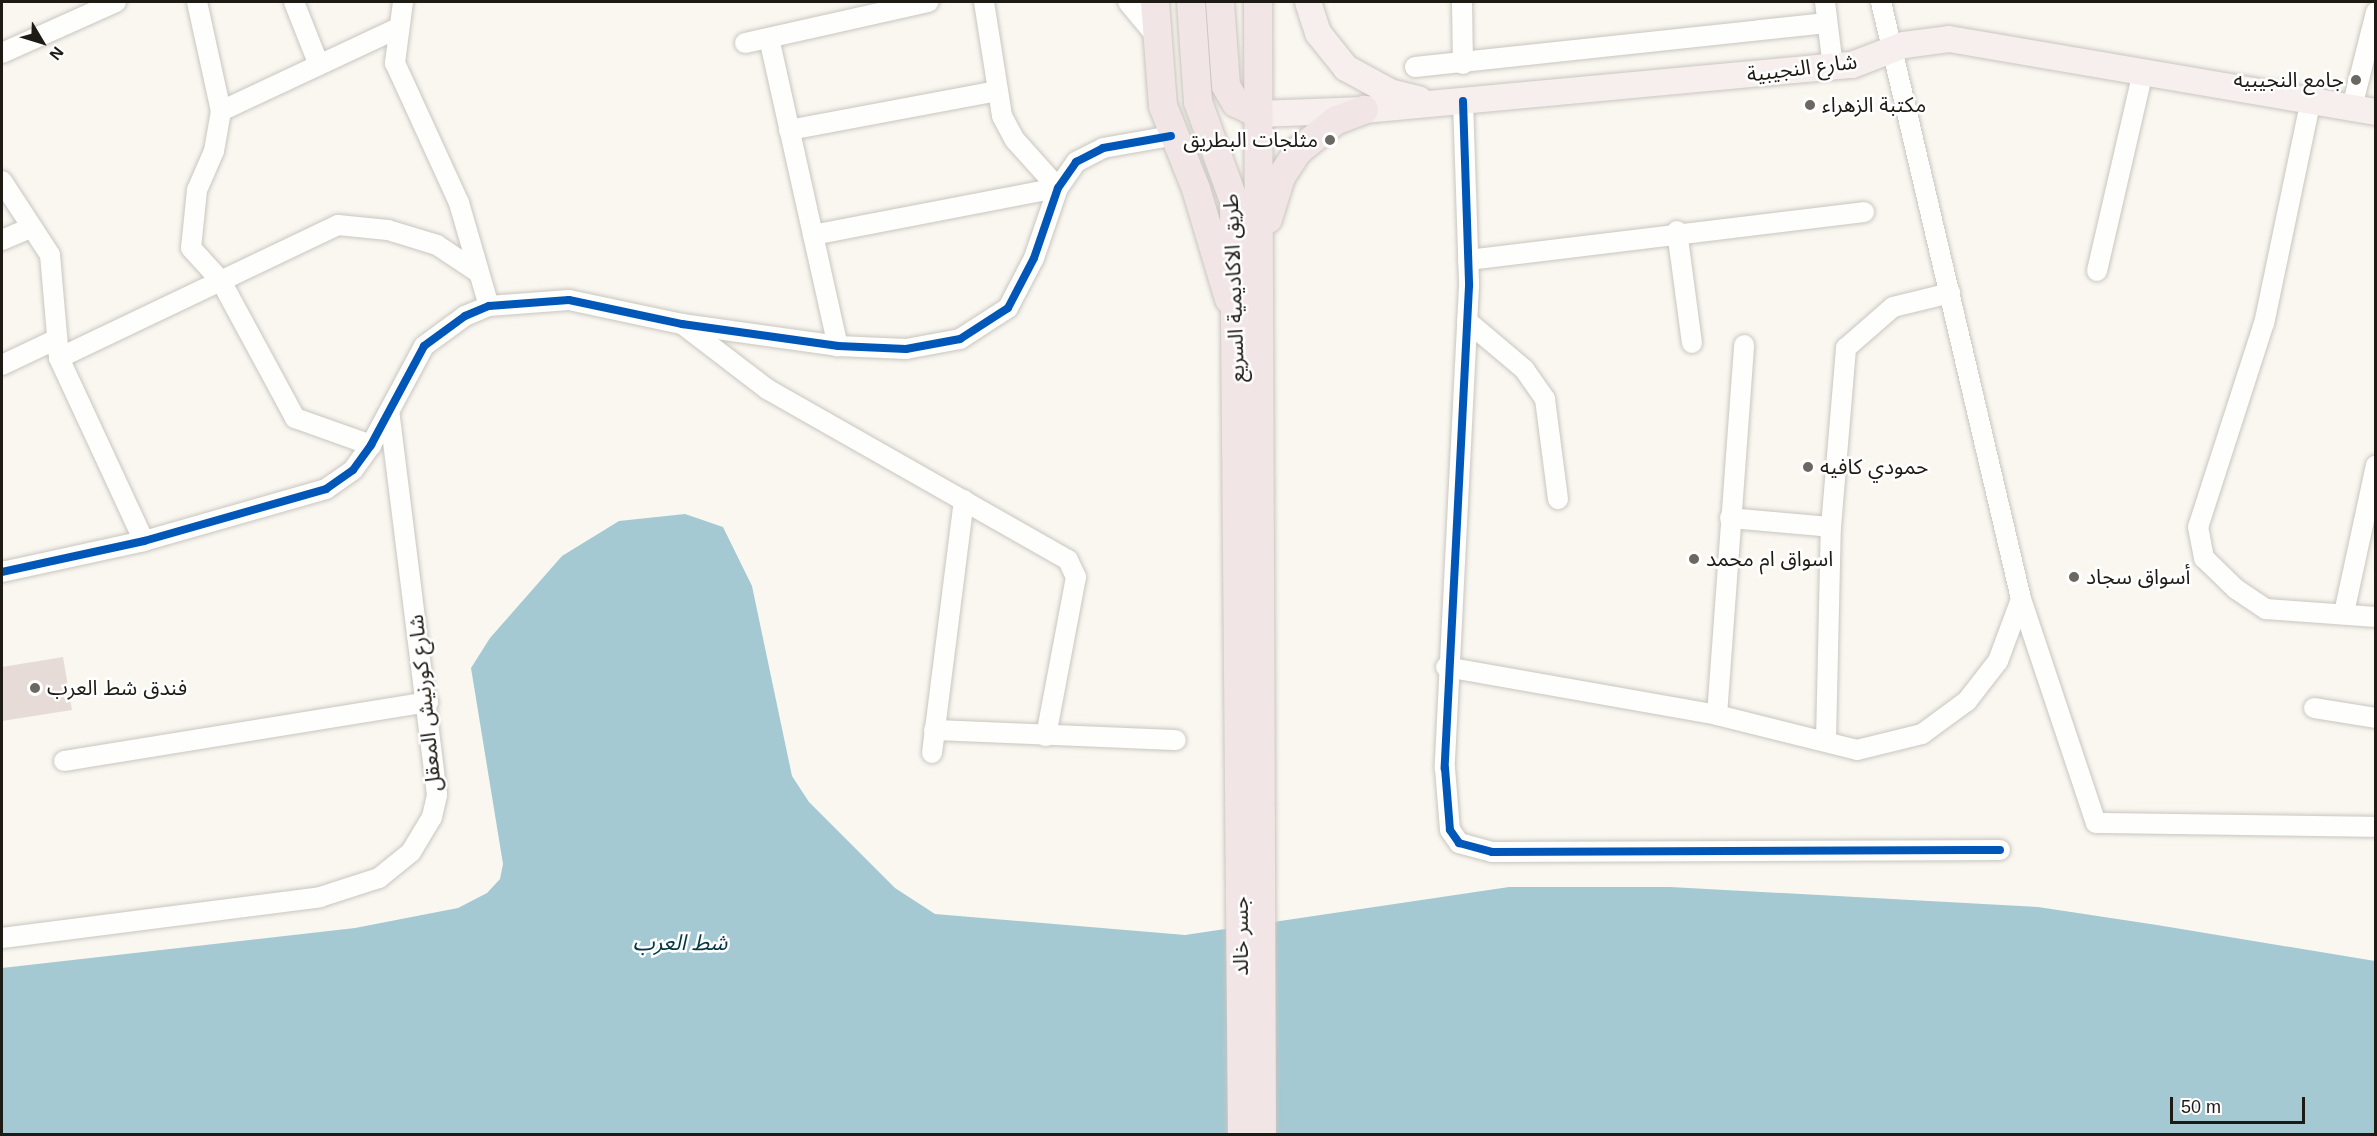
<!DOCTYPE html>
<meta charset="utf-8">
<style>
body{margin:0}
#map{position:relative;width:2377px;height:1136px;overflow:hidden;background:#faf7f1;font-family:Helvetica,"Noto Sans Arabic",sans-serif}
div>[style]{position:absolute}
.water>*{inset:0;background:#a4c9d2}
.building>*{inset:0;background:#e6dbd7}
.roads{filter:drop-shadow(0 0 2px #c9c6c0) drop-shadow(0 0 2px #c9c6c0)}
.minor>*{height:20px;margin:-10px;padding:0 10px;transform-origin:10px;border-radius:10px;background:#fefefd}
.major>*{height:26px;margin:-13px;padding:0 13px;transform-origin:13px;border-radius:13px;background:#f7eeee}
.highway>*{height:28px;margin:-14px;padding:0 14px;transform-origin:14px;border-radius:14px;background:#f2e5e5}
.cycleway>*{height:8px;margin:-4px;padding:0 4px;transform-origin:4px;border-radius:4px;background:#0057b8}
.dots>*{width:16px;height:16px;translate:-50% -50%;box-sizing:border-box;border:3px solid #fff;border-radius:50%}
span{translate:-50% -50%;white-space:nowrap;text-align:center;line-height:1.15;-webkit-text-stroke:5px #fff;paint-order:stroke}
.street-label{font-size:21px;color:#1e1a14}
.poi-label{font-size:21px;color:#1e1a14}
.right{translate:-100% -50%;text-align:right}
.left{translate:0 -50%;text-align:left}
.water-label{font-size:22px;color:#023843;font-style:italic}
.frame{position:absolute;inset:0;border:3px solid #1e1a14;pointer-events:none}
.north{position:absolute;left:12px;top:12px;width:60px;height:60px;-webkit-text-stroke:4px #fff;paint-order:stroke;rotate:128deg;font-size:16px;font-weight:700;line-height:24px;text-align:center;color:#1e1a14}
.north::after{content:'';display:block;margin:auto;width:21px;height:27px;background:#1e1a14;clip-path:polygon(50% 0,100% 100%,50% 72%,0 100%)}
.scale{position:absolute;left:2170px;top:1097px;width:135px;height:27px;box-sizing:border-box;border:3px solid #1e1a14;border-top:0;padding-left:8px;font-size:18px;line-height:21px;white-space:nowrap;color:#1e1a14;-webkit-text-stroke:4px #fff;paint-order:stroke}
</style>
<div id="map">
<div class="water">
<i style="clip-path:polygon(685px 514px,723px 527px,752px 586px,792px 776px,809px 802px,895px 888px,935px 914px,1185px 935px,1509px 887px,1670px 887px,2038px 907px,2157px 925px,2375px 961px,2375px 1134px,2px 1134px,2px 968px,355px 928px,458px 908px,487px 893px,500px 879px,503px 864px,471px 668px,490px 638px,562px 556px,619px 521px)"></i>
</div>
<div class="building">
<i style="clip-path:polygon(63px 657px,72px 710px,2px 721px,2px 667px)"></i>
</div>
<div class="roads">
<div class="minor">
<i style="left:197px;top:2px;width:112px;rotate:77.6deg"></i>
<i style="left:221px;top:111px;width:41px;rotate:99.9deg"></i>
<i style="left:214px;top:151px;width:43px;rotate:113.6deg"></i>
<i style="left:197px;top:190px;width:58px;rotate:95.9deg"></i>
<i style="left:191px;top:248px;width:45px;rotate:47.7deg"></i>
<i style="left:221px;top:281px;width:156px;rotate:61.6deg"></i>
<i style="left:295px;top:418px;width:81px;rotate:19.6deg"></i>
<i style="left:294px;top:2px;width:68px;rotate:68.4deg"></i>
<i style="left:403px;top:2px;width:62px;rotate:97.5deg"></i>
<i style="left:395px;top:63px;width:154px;rotate:65.4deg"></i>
<i style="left:459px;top:203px;width:107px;rotate:73.8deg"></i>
<i style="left:984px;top:2px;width:115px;rotate:81deg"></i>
<i style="left:1002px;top:116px;width:27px;rotate:62deg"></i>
<i style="left:1015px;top:140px;width:64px;rotate:48.1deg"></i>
<i style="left:1128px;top:2px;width:47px;rotate:50.2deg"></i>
<i style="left:1462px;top:2px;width:62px;rotate:89.1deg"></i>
<i style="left:1825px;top:2px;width:65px;rotate:83deg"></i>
<i style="left:1881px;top:2px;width:613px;rotate:76.8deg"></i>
<i style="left:2021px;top:599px;width:236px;rotate:71.5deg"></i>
<i style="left:2096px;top:823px;width:280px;rotate:0.8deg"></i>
<i style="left:769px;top:38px;width:316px;rotate:77.4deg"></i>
<i style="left:745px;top:43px;width:188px;rotate:-12.6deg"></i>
<i style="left:2px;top:53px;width:125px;rotate:-24.1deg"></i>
<i style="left:1415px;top:67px;width:414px;rotate:-6.1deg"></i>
<i style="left:2311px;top:99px;width:229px;rotate:101.8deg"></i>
<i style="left:2264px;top:323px;width:214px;rotate:107.9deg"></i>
<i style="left:2198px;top:527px;width:32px;rotate:79deg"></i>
<i style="left:2204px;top:558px;width:45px;rotate:44.1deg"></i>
<i style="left:2236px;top:589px;width:36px;rotate:34deg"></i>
<i style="left:2266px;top:609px;width:110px;rotate:4.2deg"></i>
<i style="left:1463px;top:101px;width:185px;rotate:88.1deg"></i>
<i style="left:1469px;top:286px;width:483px;rotate:92.9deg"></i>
<i style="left:1445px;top:768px;width:62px;rotate:85.4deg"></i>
<i style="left:1450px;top:830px;width:16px;rotate:55deg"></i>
<i style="left:1459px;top:843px;width:34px;rotate:15deg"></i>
<i style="left:1492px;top:852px;width:508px;rotate:-0.23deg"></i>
<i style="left:2352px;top:107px;width:98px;rotate:-75.8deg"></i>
<i style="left:221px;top:111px;width:193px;rotate:-25.1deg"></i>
<i style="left:789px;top:130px;width:212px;rotate:-10.6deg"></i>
<i style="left:2px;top:181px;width:88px;rotate:57deg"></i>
<i style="left:50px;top:255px;width:103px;rotate:85deg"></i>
<i style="left:59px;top:358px;width:202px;rotate:65.1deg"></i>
<i style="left:1677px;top:231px;width:113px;rotate:82.4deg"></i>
<i style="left:813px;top:235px;width:249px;rotate:-10.9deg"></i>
<i style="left:2px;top:240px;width:30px;rotate:-23deg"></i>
<i style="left:1468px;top:260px;width:399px;rotate:-6.9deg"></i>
<i style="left:2097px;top:271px;width:205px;rotate:-77deg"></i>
<i style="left:1467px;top:321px;width:75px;rotate:40.1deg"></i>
<i style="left:1524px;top:369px;width:37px;rotate:55deg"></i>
<i style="left:1545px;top:399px;width:101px;rotate:82.6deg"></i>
<i style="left:682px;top:324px;width:107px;rotate:37.4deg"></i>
<i style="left:767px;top:389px;width:346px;rotate:29.6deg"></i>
<i style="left:1068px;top:560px;width:19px;rotate:65deg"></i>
<i style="left:1076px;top:577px;width:162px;rotate:100.7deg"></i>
<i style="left:59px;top:358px;width:309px;rotate:-25.5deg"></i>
<i style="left:338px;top:225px;width:50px;rotate:5.7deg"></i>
<i style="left:388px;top:230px;width:51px;rotate:17deg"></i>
<i style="left:437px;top:245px;width:50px;rotate:33.7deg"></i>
<i style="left:2px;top:365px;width:59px;rotate:-25.3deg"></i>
<i style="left:1730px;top:518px;width:101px;rotate:5.1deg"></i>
<i style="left:2px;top:572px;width:145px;rotate:-12.3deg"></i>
<i style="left:144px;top:541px;width:189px;rotate:-15.9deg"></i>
<i style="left:326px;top:489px;width:33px;rotate:-35deg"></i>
<i style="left:353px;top:470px;width:31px;rotate:-54deg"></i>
<i style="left:371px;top:445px;width:112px;rotate:-61.8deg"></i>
<i style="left:424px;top:346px;width:51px;rotate:-36.2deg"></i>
<i style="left:465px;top:316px;width:26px;rotate:-23deg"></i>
<i style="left:489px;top:306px;width:80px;rotate:-4.3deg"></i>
<i style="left:569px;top:300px;width:116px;rotate:12deg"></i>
<i style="left:682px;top:324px;width:158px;rotate:8deg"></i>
<i style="left:838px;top:346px;width:68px;rotate:2.5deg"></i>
<i style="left:906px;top:349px;width:55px;rotate:-10.5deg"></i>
<i style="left:960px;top:339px;width:57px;rotate:-32.9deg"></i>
<i style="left:1008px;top:308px;width:56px;rotate:-62.5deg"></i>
<i style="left:1034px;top:258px;width:74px;rotate:-71.1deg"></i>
<i style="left:1058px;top:188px;width:32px;rotate:-55deg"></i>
<i style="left:1076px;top:162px;width:30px;rotate:-27deg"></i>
<i style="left:1103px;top:148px;width:69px;rotate:-10deg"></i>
<i style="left:2344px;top:613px;width:151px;rotate:-77.8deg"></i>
<i style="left:1446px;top:667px;width:275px;rotate:10deg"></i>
<i style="left:1717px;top:715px;width:144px;rotate:14deg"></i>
<i style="left:1857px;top:750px;width:67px;rotate:-13.8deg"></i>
<i style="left:1922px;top:734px;width:56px;rotate:-36.3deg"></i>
<i style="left:1967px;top:701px;width:51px;rotate:-52.2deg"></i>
<i style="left:1998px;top:661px;width:66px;rotate:-69.6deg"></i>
<i style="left:2314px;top:708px;width:63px;rotate:9.2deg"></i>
<i style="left:1717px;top:715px;width:371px;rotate:-85.8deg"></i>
<i style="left:934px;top:730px;width:242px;rotate:2.4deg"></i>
<i style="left:1826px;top:740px;width:213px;rotate:-88.7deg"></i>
<i style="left:1831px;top:527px;width:180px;rotate:-85.2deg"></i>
<i style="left:1846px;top:348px;width:62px;rotate:-41.1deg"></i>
<i style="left:1893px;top:307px;width:59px;rotate:-13.8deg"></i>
<i style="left:932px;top:753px;width:255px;rotate:-82.8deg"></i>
<i style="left:64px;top:761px;width:369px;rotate:-9.2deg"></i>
<i style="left:2px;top:938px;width:321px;rotate:-7.3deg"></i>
<i style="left:320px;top:897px;width:62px;rotate:-17.9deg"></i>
<i style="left:379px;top:878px;width:41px;rotate:-39.1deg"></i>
<i style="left:411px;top:852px;width:41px;rotate:-59deg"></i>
<i style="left:432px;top:817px;width:23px;rotate:-77deg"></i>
<i style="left:437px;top:795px;width:386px;rotate:-97.1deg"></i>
</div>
<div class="major">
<i style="left:1308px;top:2px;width:33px;rotate:72deg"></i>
<i style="left:1318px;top:33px;width:45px;rotate:51.3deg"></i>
<i style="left:1346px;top:68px;width:50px;rotate:28.6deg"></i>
<i style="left:1390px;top:92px;width:30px;rotate:14deg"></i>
<i style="left:1259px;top:114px;width:105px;rotate:-2.2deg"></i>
<i style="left:1364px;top:110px;width:490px;rotate:-5.3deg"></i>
<i style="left:1852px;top:65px;width:56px;rotate:-21deg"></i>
<i style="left:1904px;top:45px;width:45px;rotate:-7.6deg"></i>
<i style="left:1949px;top:39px;width:433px;rotate:9.7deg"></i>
</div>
<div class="highway">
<i style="left:1155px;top:2px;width:104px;rotate:85.6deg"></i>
<i style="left:1163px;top:106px;width:89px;rotate:68.3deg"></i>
<i style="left:1196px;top:189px;width:115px;rotate:73.3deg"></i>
<i style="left:1191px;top:2px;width:100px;rotate:86deg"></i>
<i style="left:1198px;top:102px;width:105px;rotate:70deg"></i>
<i style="left:1234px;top:201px;width:933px;rotate:89.51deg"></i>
<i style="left:1220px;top:2px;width:84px;rotate:85.9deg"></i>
<i style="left:1226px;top:86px;width:20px;rotate:60deg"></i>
<i style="left:1236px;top:103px;width:25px;rotate:26deg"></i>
<i style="left:1258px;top:2px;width:1132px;rotate:89.8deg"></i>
<i style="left:1268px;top:219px;width:44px;rotate:-72.8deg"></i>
<i style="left:1281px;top:177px;width:31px;rotate:-57deg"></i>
<i style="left:1298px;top:151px;width:48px;rotate:-39deg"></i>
<i style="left:1335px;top:121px;width:31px;rotate:-21deg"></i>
</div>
</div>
<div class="cycleway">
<i style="left:1463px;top:101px;width:185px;rotate:88.1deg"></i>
<i style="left:1469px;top:286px;width:483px;rotate:92.9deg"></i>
<i style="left:1445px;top:768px;width:62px;rotate:85.4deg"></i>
<i style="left:1450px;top:830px;width:16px;rotate:55deg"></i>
<i style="left:1459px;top:843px;width:34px;rotate:15deg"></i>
<i style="left:1492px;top:852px;width:508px;rotate:-0.23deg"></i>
<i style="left:2px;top:572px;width:145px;rotate:-12.3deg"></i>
<i style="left:144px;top:541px;width:189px;rotate:-15.9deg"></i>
<i style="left:326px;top:489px;width:33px;rotate:-35deg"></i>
<i style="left:353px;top:470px;width:31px;rotate:-54deg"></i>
<i style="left:371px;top:445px;width:112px;rotate:-61.8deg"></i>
<i style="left:424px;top:346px;width:51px;rotate:-36.2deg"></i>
<i style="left:465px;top:316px;width:26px;rotate:-23deg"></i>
<i style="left:489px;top:306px;width:80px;rotate:-4.3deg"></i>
<i style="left:569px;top:300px;width:116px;rotate:12deg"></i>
<i style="left:682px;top:324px;width:158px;rotate:8deg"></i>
<i style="left:838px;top:346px;width:68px;rotate:2.5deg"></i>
<i style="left:906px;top:349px;width:55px;rotate:-10.5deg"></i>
<i style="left:960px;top:339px;width:57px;rotate:-32.9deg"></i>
<i style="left:1008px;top:308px;width:56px;rotate:-62.5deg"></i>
<i style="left:1034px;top:258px;width:74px;rotate:-71.1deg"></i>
<i style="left:1058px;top:188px;width:32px;rotate:-55deg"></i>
<i style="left:1076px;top:162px;width:30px;rotate:-27deg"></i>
<i style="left:1103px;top:148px;width:69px;rotate:-10deg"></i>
</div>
<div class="dots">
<i style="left:2356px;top:80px;background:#6b6761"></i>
<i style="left:1810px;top:105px;background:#6b6761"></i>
<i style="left:1330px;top:140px;background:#6b6761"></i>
<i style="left:1808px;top:467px;background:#6b6761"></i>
<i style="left:1694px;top:559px;background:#6b6761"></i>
<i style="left:2074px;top:577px;background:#6b6761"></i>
<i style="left:35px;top:688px;background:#6b6761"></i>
</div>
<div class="street-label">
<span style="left:1802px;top:68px;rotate:-7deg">شارع النجيبية</span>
<span style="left:1234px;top:288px;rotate:-92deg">طريق الاكاديمية السريع</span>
<span style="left:425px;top:703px;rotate:-96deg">شارع كورنيش المعقل</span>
<span style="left:1241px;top:936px;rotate:-90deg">جسر خالد</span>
</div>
<div class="poi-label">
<span class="right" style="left:2344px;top:80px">جامع النجيبيه</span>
<span class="left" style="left:1822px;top:105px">مكتبة الزهراء</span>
<span class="right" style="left:1318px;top:140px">مثلجات البطريق</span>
<span class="left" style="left:1820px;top:467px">حمودي كافيه</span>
<span class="left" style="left:1706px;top:559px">اسواق ام محمد</span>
<span class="left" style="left:2086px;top:577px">أسواق سجاد</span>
<span class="left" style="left:47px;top:688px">فندق شط العرب</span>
</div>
<div class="water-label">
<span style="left:680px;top:943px">شط العرب</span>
</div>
<div class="frame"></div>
<div class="north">N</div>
<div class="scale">50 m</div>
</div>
